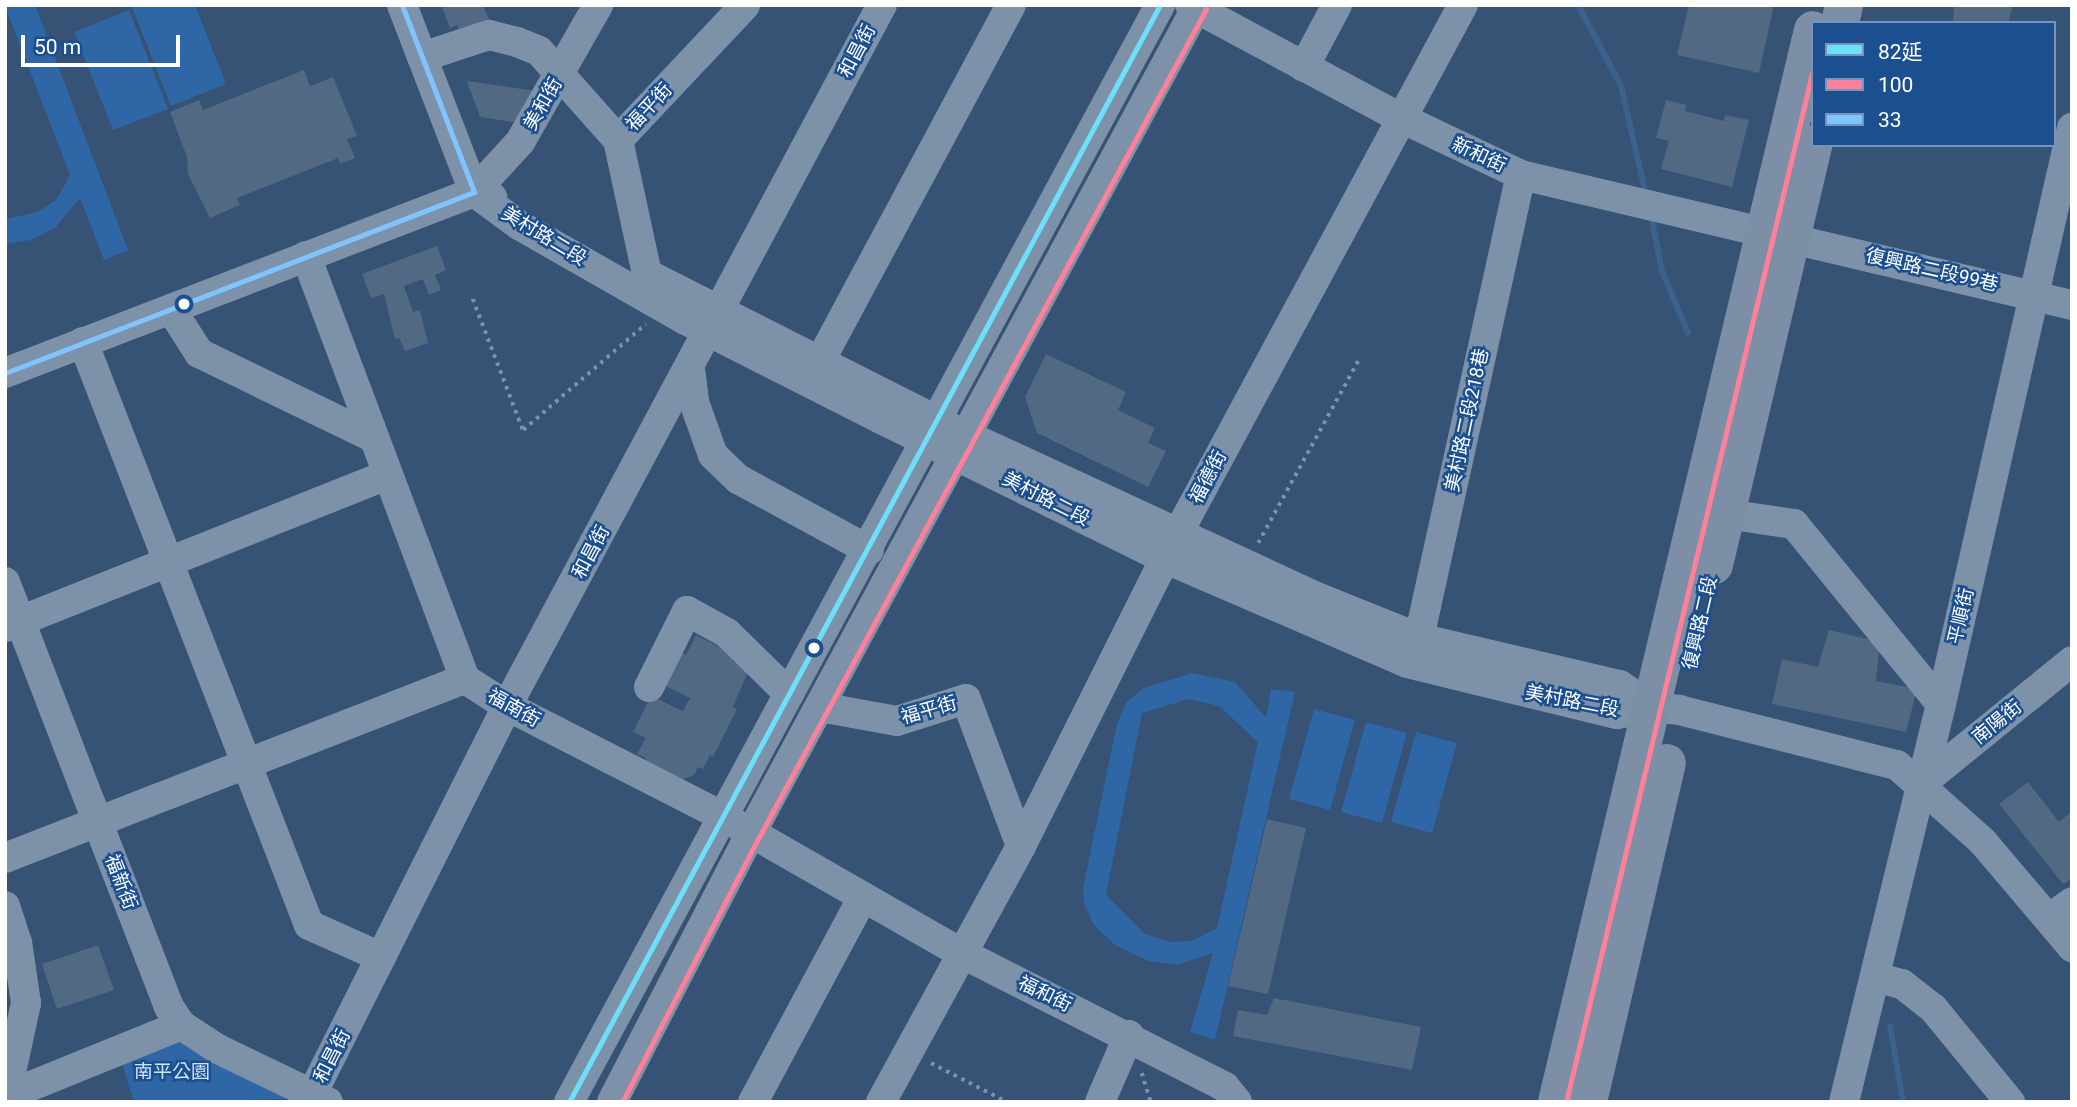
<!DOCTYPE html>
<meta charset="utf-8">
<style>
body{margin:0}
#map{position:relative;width:2077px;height:1107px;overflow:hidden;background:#365274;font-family:Roboto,"Noto Sans TC",sans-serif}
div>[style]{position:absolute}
.green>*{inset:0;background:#2f66a5}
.stream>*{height:6px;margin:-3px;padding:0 3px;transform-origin:3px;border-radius:3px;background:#3b618d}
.building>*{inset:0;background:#526984}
.path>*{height:3.5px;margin-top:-1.75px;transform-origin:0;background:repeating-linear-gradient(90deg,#7d92a8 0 3.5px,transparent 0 8.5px)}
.minor>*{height:30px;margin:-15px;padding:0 15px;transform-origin:15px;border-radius:15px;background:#7d92a8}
.major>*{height:38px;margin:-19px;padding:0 19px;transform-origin:19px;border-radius:19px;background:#7d8ea7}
.bus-1>*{height:5px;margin:-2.5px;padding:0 2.5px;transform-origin:2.5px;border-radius:2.5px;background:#6ddff8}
.bus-2>*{height:5px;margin:-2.5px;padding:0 2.5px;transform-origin:2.5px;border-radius:2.5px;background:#ff8098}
.bus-3>*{height:5px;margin:-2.5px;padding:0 2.5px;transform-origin:2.5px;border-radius:2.5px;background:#80c4ff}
.dots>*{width:19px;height:19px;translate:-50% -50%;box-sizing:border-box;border:4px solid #1b4f8f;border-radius:50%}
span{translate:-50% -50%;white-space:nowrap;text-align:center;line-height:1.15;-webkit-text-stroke:5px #1b4f8f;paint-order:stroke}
.street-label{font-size:19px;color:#fff}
.park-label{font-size:19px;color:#cfe3fa}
.frame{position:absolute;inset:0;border:7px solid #fff;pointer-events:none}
.legend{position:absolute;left:1811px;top:21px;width:245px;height:126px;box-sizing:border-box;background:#1b4f8f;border:2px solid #7695bc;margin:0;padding:9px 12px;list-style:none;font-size:21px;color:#fff}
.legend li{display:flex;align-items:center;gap:14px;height:35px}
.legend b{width:35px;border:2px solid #7695bc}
.scale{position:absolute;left:21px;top:35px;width:159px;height:32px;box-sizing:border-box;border:4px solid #fff;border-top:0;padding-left:9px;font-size:21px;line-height:24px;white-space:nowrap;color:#fff;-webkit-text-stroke:5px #1b4f8f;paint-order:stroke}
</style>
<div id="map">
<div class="green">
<i style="clip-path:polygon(35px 5px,128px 250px,104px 260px,80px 198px,55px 228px,31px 240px,5px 244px,5px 219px,38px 212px,56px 200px,70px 175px,5px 6px)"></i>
<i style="clip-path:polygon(195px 5px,226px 84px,171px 106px,132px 7px)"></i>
<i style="clip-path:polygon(129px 10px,168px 109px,113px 130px,74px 32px)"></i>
<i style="clip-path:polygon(evenodd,1192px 673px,1235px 682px,1266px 718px,1271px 689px,1295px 692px,1215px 1040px,1190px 1032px,1213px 953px,1176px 965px,1149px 961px,1115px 945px,1094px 925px,1084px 903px,1083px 888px,1117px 724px,1126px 702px,1144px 688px,1192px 673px,1189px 699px,1219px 706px,1258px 742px,1217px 928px,1192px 941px,1170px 942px,1145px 934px,1106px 895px,1142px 713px,1189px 699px)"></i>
<i style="clip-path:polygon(1314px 709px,1355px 720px,1330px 810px,1289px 799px)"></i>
<i style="clip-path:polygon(1366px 722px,1407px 733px,1382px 823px,1341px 812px)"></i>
<i style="clip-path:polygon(1416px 732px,1457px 743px,1432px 833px,1391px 822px)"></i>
<i style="clip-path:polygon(171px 1038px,298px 1099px,134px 1102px,121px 1060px)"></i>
</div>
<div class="stream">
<i style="left:1578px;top:5px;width:92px;rotate:62deg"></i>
<i style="left:1621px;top:86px;width:112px;rotate:77.1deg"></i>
<i style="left:1651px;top:215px;width:57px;rotate:78.9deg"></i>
<i style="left:1662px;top:271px;width:67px;rotate:67.2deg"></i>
<i style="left:1890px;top:1026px;width:77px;rotate:80.3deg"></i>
</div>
<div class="building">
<i style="clip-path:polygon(441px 5px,483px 5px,491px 24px,461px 35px,457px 25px,450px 28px)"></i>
<i style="clip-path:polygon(1689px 5px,1774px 5px,1759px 73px,1677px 55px)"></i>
<i style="clip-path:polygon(1954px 5px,2013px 5px,2008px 23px,1953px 23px)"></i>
<i style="clip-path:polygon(304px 70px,310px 86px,333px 77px,357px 136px,347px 139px,355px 158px,340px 164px,338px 158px,237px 198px,240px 205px,210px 218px,188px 174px,187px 157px,170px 112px,199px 100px,203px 110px)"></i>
<i style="clip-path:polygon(467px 81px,536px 91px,519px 123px,480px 117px)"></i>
<i style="clip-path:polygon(1666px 100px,1686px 105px,1685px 111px,1724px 121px,1725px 115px,1749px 120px,1732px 187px,1661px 169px,1669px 141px,1656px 138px)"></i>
<i style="clip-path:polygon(437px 246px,446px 270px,435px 275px,441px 290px,429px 295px,423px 279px,404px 286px,413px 312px,420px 310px,428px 343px,405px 351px,399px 338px,395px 339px,384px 294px,371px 298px,362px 274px)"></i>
<i style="clip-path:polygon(1046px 354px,1126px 392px,1118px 410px,1155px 428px,1148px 443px,1166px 451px,1148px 487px,1037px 433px,1025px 397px)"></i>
<i style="clip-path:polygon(1829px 630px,1880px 642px,1876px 681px,1917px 689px,1906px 732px,1772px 704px,1782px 659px,1818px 667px)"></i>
<i style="clip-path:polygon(696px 635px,736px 655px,733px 661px,749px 669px,733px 707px,737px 709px,713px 757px,710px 755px,703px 769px,698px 767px,694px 775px,681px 780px,644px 762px,646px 758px,637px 754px,646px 738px,633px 732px,651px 696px,683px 711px,690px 698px,658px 682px,675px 649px,686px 655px)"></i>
<i style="clip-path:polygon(2028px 782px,2059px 822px,2072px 811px,2072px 878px,2063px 884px,1999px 804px)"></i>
<i style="clip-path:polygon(1267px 819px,1306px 828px,1268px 994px,1228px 986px)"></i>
<i style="clip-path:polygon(98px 945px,114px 990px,57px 1009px,42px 964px)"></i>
<i style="clip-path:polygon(1274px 998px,1421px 1027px,1412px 1070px,1233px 1036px,1238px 1010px,1267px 1015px)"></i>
</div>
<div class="path">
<i style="left:473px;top:299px;width:140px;rotate:69.1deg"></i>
<i style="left:523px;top:430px;width:162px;rotate:-40.8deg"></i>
<i style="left:1258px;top:543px;width:208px;rotate:-61.2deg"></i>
<i style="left:931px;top:1063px;width:85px;rotate:27.2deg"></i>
<i style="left:1142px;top:1073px;width:30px;rotate:73deg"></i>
</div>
<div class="minor">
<i style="left:402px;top:5px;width:200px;rotate:68.9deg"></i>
<i style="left:1190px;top:5px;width:239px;rotate:28.2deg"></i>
<i style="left:1401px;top:118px;width:133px;rotate:25.4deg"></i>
<i style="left:1521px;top:175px;width:566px;rotate:13.28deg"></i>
<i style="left:422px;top:57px;width:71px;rotate:-18.2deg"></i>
<i style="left:489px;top:35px;width:29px;rotate:14deg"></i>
<i style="left:517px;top:42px;width:24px;rotate:22deg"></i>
<i style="left:539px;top:51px;width:119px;rotate:48.4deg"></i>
<i style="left:1304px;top:67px;width:70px;rotate:-62deg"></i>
<i style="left:474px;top:192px;width:56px;rotate:36.3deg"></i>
<i style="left:519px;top:225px;width:190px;rotate:29.7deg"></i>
<i style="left:684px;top:319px;width:219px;rotate:26.9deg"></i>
<i style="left:879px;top:418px;width:320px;rotate:26.2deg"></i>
<i style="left:1166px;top:559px;width:262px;rotate:23.3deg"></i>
<i style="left:1407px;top:663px;width:216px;rotate:13.7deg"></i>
<i style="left:1617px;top:714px;width:36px;rotate:-9deg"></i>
<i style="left:1653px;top:708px;width:26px;rotate:4deg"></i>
<i style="left:1679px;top:710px;width:225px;rotate:14.2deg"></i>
<i style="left:1897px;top:765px;width:115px;rotate:41.8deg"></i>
<i style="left:1983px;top:842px;width:138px;rotate:49.7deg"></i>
<i style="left:474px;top:192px;width:68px;rotate:-47.4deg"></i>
<i style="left:520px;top:142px;width:158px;rotate:-60.3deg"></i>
<i style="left:306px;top:256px;width:452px;rotate:69.4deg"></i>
<i style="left:465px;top:679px;width:50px;rotate:32.7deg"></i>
<i style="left:507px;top:706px;width:242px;rotate:27.1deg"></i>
<i style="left:722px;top:816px;width:275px;rotate:29.8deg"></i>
<i style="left:961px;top:953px;width:296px;rotate:26.9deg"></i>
<i style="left:1225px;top:1087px;width:19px;rotate:51deg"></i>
<i style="left:647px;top:274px;width:137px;rotate:-102.2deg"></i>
<i style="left:618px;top:140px;width:185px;rotate:-46.7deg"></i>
<i style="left:649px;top:275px;width:355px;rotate:26.8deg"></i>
<i style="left:966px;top:435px;width:389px;rotate:24.8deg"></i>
<i style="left:1319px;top:598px;width:108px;rotate:21.8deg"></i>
<i style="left:1419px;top:638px;width:206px;rotate:13.2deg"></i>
<i style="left:1620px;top:685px;width:40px;rotate:34.9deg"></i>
<i style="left:171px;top:309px;width:52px;rotate:57.5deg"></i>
<i style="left:199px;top:353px;width:192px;rotate:25.9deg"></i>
<i style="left:83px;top:342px;width:625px;rotate:68.81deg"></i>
<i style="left:309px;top:925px;width:79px;rotate:24deg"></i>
<i style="left:690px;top:368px;width:34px;rotate:83deg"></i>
<i style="left:694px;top:402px;width:56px;rotate:70.3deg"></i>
<i style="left:713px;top:455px;width:35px;rotate:44deg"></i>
<i style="left:738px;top:479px;width:149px;rotate:28.5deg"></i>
<i style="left:5px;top:373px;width:503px;rotate:-21.1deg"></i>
<i style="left:474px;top:192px;width:19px;rotate:16deg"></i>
<i style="left:811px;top:378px;width:423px;rotate:-61.8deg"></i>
<i style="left:1726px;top:514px;width:69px;rotate:8.4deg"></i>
<i style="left:1794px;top:524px;width:232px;rotate:50.8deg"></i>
<i style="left:5px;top:582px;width:456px;rotate:68.9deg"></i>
<i style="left:169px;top:1007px;width:22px;rotate:56deg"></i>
<i style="left:181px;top:1025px;width:44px;rotate:33deg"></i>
<i style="left:218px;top:1049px;width:122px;rotate:25.7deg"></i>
<i style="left:5px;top:627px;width:409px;rotate:-21.7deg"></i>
<i style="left:1411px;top:655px;width:19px;rotate:-65deg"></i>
<i style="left:1419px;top:638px;width:474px;rotate:-77.6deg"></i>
<i style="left:649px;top:687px;width:85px;rotate:-63.4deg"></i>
<i style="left:687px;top:611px;width:46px;rotate:28.8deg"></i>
<i style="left:727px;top:633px;width:87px;rotate:44.5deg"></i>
<i style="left:820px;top:707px;width:78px;rotate:10.3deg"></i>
<i style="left:897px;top:721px;width:72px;rotate:-17.7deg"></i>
<i style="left:966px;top:699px;width:157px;rotate:69.5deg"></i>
<i style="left:1922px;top:783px;width:193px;rotate:-39.1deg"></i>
<i style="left:5px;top:858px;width:494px;rotate:-21.3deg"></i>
<i style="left:5px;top:906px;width:38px;rotate:72deg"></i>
<i style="left:17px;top:942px;width:62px;rotate:81.6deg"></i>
<i style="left:26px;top:1003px;width:99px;rotate:102.2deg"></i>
<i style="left:2049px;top:919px;width:29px;rotate:-36deg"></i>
<i style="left:1875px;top:977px;width:28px;rotate:15deg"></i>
<i style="left:1902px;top:984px;width:39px;rotate:38deg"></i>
<i style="left:1933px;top:1008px;width:122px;rotate:50.7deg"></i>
<i style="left:9px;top:1095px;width:186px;rotate:-22.1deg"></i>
<i style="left:308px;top:1102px;width:443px;rotate:-63.3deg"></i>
<i style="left:507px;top:706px;width:795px;rotate:-61.86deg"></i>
<i style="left:569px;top:1102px;width:1246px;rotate:-61.69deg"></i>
<i style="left:612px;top:1102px;width:303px;rotate:-62.7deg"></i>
<i style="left:751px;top:833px;width:941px;rotate:-61.64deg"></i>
<i style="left:753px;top:1102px;width:233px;rotate:-61.8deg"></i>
<i style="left:881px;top:1102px;width:292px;rotate:-61.3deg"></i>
<i style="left:1021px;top:846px;width:348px;rotate:-63.4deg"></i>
<i style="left:1177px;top:535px;width:602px;rotate:-61.65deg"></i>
<i style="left:1100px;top:1102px;width:73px;rotate:-66.6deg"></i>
<i style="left:1844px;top:1102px;width:410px;rotate:-76.3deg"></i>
<i style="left:1941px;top:704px;width:591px;rotate:-77.19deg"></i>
</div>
<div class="major">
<i style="left:1840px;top:23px;width:18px;rotate:-77deg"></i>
<i style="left:1714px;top:565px;width:432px;rotate:-76.7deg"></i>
<i style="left:1557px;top:1102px;width:1102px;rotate:-76.57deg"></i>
<i style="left:1588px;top:1102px;width:348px;rotate:-76.9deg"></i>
</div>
<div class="bus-1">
<i style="left:569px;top:1102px;width:1246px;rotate:-61.69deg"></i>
</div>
<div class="bus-2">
<i style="left:622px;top:1102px;width:298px;rotate:-62.7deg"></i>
<i style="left:759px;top:837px;width:941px;rotate:-61.64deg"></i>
<i style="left:1566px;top:1102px;width:1062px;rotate:-76.55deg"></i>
</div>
<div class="bus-3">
<i style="left:402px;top:5px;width:200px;rotate:68.9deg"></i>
<i style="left:5px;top:373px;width:503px;rotate:-21.1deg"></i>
</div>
<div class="dots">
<i style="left:184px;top:304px;background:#fff"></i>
<i style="left:814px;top:648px;background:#fff"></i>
</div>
<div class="street-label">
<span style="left:857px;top:51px;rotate:-62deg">和昌街</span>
<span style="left:543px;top:104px;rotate:-60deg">美和街</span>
<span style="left:649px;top:107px;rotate:-47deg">福平街</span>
<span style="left:1479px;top:155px;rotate:25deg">新和街</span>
<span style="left:544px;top:236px;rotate:31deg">美村路二段</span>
<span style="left:1932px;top:270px;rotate:13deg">復興路二段99巷</span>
<span style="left:1467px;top:420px;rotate:-78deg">美村路二段218巷</span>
<span style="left:1208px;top:477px;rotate:-62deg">福德街</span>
<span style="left:1046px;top:499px;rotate:27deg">美村路二段</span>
<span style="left:591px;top:552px;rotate:-62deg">和昌街</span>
<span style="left:1961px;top:616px;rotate:-77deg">平順街</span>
<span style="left:1700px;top:623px;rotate:-77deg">復興路二段</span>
<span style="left:1572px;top:701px;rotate:11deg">美村路二段</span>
<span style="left:514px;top:708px;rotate:29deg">福南街</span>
<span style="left:929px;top:710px;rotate:-16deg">福平街</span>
<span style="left:1997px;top:722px;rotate:-39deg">南陽街</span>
<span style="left:121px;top:882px;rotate:69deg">福新街</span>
<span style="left:1045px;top:994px;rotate:26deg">福和街</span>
<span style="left:332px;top:1056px;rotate:-63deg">和昌街</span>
</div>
<div class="park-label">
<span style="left:172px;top:1072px">南平公園</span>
</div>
<div class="frame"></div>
<ul class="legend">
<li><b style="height:9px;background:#6ddff8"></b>82延</li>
<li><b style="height:9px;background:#ff8098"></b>100</li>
<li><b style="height:9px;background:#80c4ff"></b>33</li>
</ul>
<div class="scale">50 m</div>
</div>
